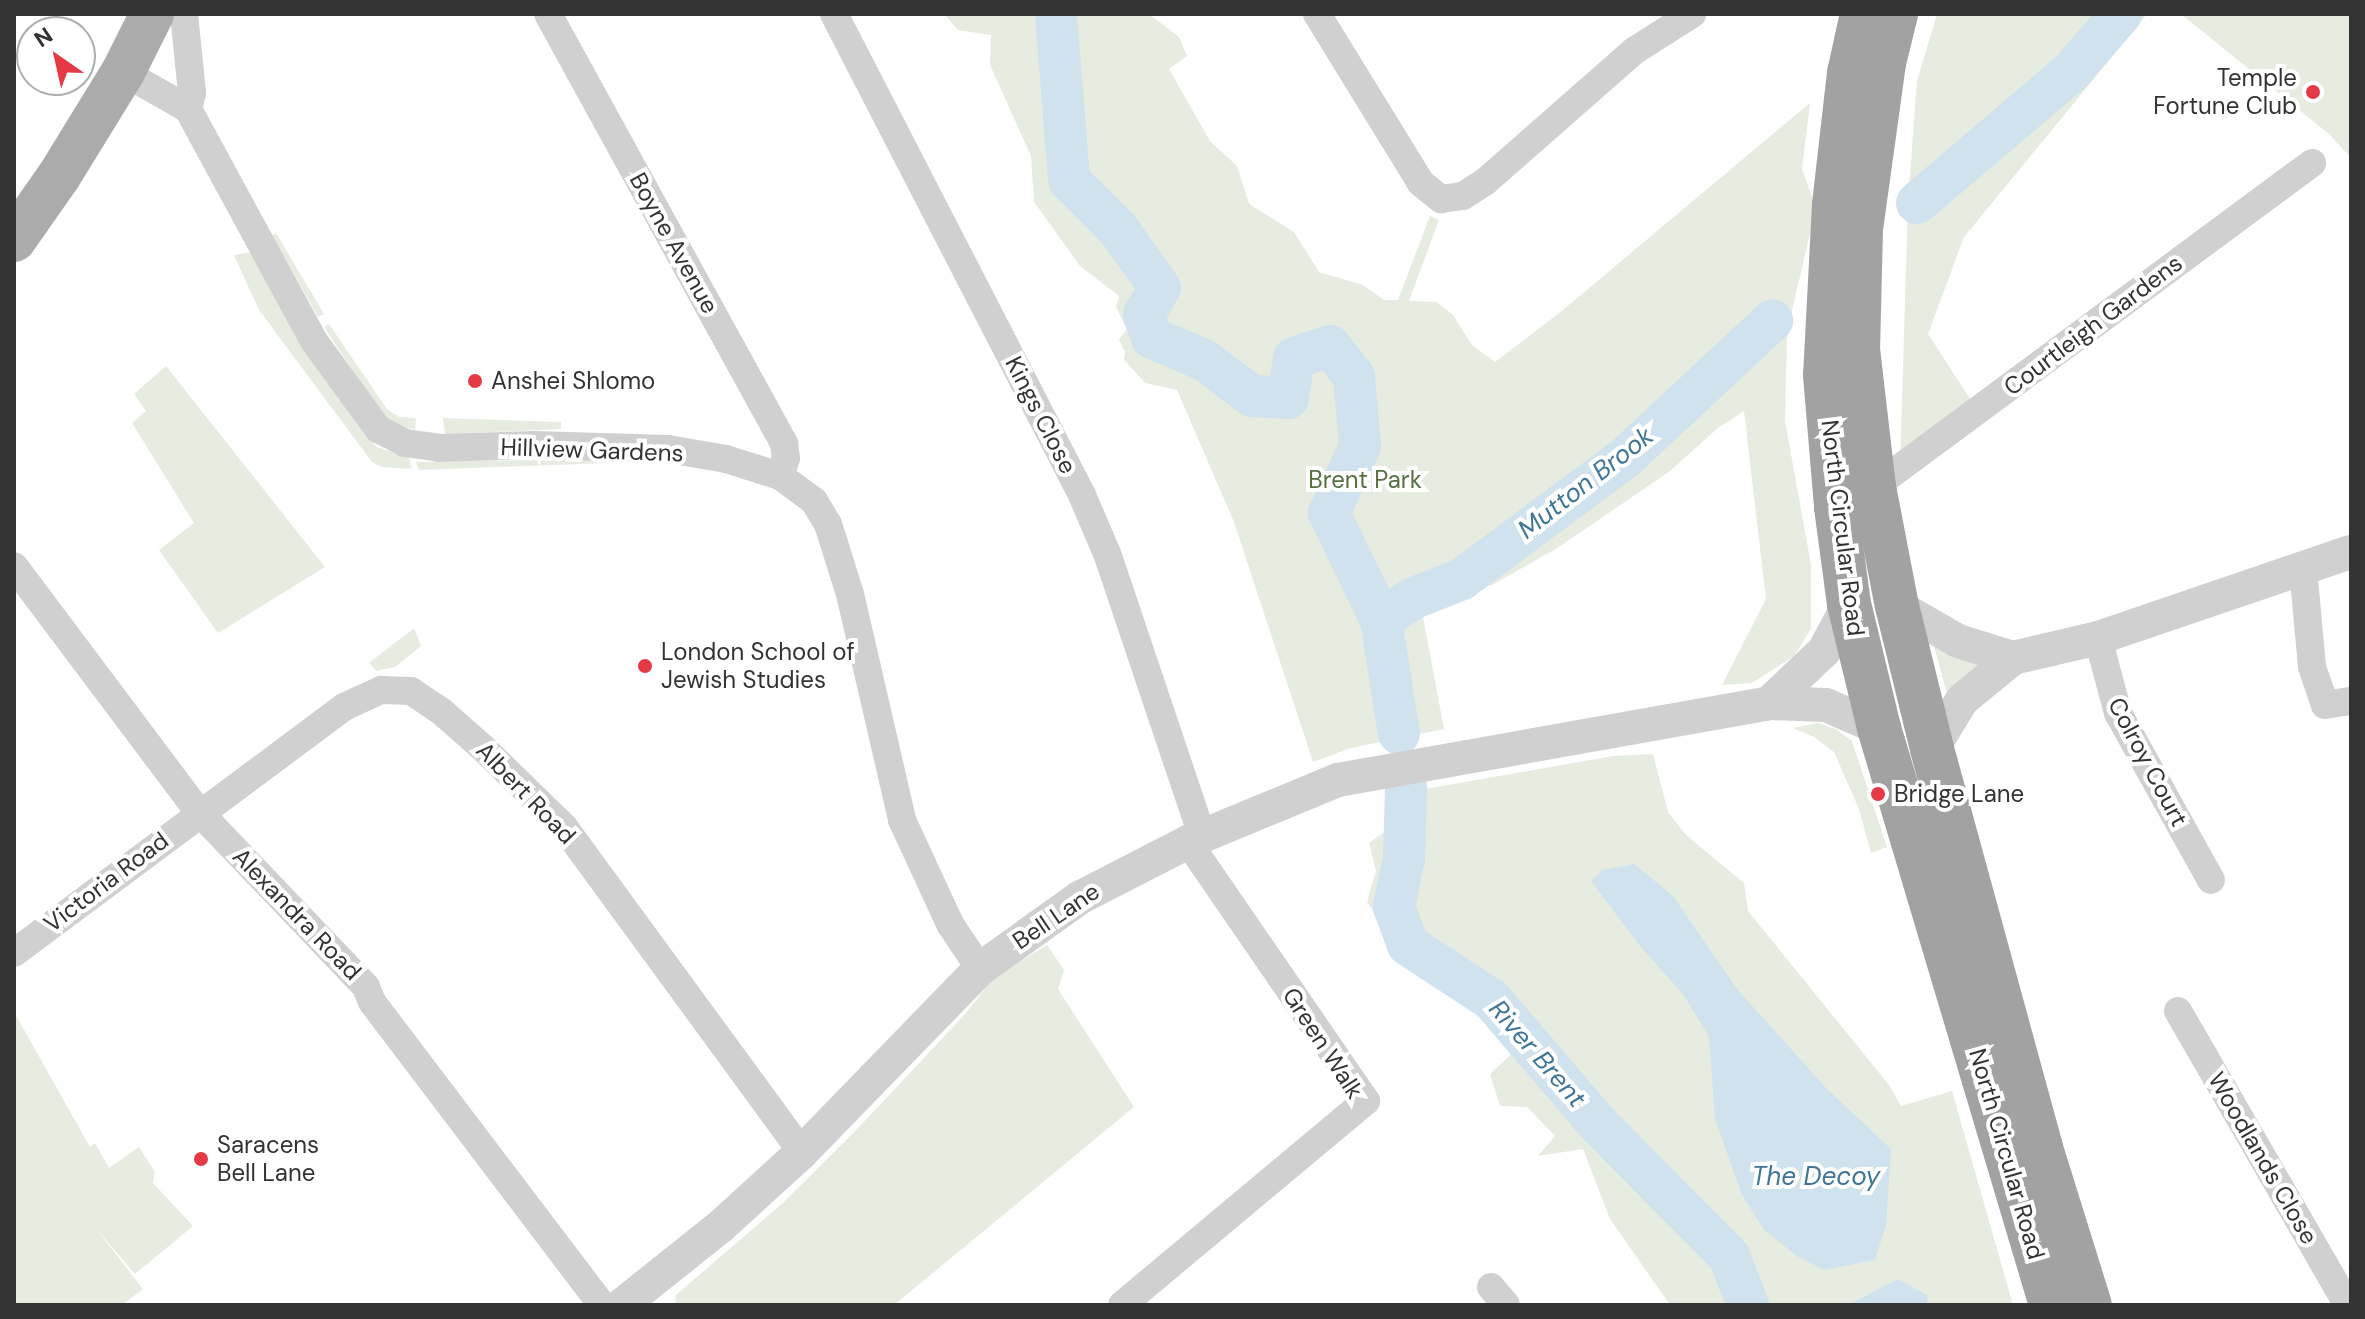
<!DOCTYPE html>
<style>
body{margin:0}
#map{position:relative;width:2365px;height:1319px;overflow:hidden;background:#fff;font-family:"DM Sans",sans-serif}
div>[style]{position:absolute}
.green>*{inset:0;background:#e6ecdf}
.water>*{inset:0;background:#cfe2ee}
.river>*{height:42px;margin:-21px;padding:0 21px;transform-origin:21px;border-radius:21px;background:#cfe2ee}
.minor>*{height:28px;margin:-14px;padding:0 14px;transform-origin:14px;border-radius:14px;background:#d0d0d0}
.tertiary>*{height:34px;margin:-17px;padding:0 17px;transform-origin:17px;border-radius:17px;background:#d0d0d0}
.primary>*{height:44px;margin:-22px;padding:0 22px;transform-origin:22px;border-radius:22px;background:#ababab}
.trunk>*{height:44px;margin:-22px;padding:0 22px;transform-origin:22px;border-radius:22px;background:#a2a2a2}
.dots>*{width:22px;height:22px;translate:-50% -50%;box-sizing:border-box;border:4px solid #fff;border-radius:50%}
span{translate:-50% -50%;white-space:nowrap;text-align:center;line-height:1.15;-webkit-text-stroke:8px #fff;paint-order:stroke}
.poi-label{font-size:24px;color:#333}
.right{translate:-100% -50%;text-align:right}
.left{translate:0 -50%;text-align:left}
.street-label{font-size:24px;color:#333}
.park-label{font-size:24px;color:#56703f}
.water-label{font-size:26px;color:#3f7597;font-style:italic}
.frame{position:absolute;inset:0;border:16px solid #333;pointer-events:none}
.north{position:absolute;left:16px;top:16px;width:80px;height:80px;box-sizing:border-box;background:#fff;border:2px solid #adadad;border-radius:50%;rotate:326deg;font-size:22px;font-weight:700;line-height:32px;text-align:center;color:#333}
.north::after{content:'';display:block;margin:auto;width:28px;height:36px;background:#e63946;clip-path:polygon(50% 0,100% 100%,50% 72%,0 100%)}
</style>
<div id="map">
<div class="green">
<i style="clip-path:polygon(944px 14px,1149px 14px,1179px 37px,1187px 56px,1169px 69px,1210px 141px,1237px 166px,1249px 204px,1294px 232px,1319px 272px,1363px 285px,1384px 300px,1398px 300px,1430px 216px,1439px 220px,1409px 301px,1437px 302px,1453px 315px,1472px 345px,1495px 362px,1558px 314px,1810px 103px,1802px 169px,1816px 208px,1787px 332px,1785px 421px,1811px 565px,1811px 629px,1794px 656px,1752px 683px,1722px 685px,1766px 599px,1744px 411px,1718px 428px,1670px 471px,1559px 547px,1492px 585px,1421px 606px,1444px 729px,1351px 748px,1313px 762px,1234px 522px,1177px 390px,1145px 383px,1124px 360px,1125px 352px,1119px 339px,1127px 329px,1116px 307px,1119px 296px,1080px 266px,1034px 202px,1031px 156px,990px 65px,991px 35px,958px 30px)"></i>
<i style="clip-path:polygon(1937px 14px,2147px 14px,1964px 237px,1928px 334px,1978px 411px,1900px 468px,1908px 202px,1917px 81px)"></i>
<i style="clip-path:polygon(2181px 14px,2351px 14px,2351px 158px,2329px 134px)"></i>
<i style="clip-path:polygon(276px 233px,324px 314px,318px 317px,272px 235px)"></i>
<i style="clip-path:polygon(251px 252px,304px 349px,365px 436px,377px 447px,409px 458px,412px 469px,382px 467px,372px 462px,259px 310px,234px 255px)"></i>
<i style="clip-path:polygon(329px 324px,387px 409px,399px 417px,416px 418px,415px 430px,395px 424px,381px 413px,324px 327px)"></i>
<i style="clip-path:polygon(166px 366px,325px 567px,218px 633px,159px 550px,194px 523px,132px 423px,146px 411px,134px 394px)"></i>
<i style="clip-path:polygon(443px 418px,561px 422px,561px 429px,445px 434px)"></i>
<i style="clip-path:polygon(613px 459px,607px 463px,419px 470px,416px 462px)"></i>
<i style="clip-path:polygon(414px 628px,421px 646px,395px 667px,376px 671px,369px 663px)"></i>
<i style="clip-path:polygon(1932px 639px,1986px 660px,1950px 704px)"></i>
<i style="clip-path:polygon(1818px 723px,1836px 729px,1852px 741px,1887px 847px,1871px 853px,1859px 809px,1834px 752px,1814px 737px,1793px 728px)"></i>
<i style="clip-path:polygon(1653px 754px,1668px 812px,1686px 835px,1744px 883px,1748px 911px,1889px 1085px,1901px 1106px,1952px 1091px,2013px 1305px,1670px 1305px,1610px 1219px,1583px 1149px,1538px 1156px,1555px 1136px,1527px 1107px,1500px 1106px,1490px 1074px,1517px 1049px,1493px 1011px,1397px 948px,1367px 902px,1376px 871px,1369px 843px,1391px 827px,1386px 796px,1613px 756px)"></i>
<i style="clip-path:polygon(1047px 945px,1064px 970px,1058px 989px,1134px 1107px,894px 1305px,675px 1305px,676px 1295px,784px 1202px,860px 1126px,966px 1013px,993px 978px)"></i>
<i style="clip-path:polygon(14px 1012px,90px 1147px,95px 1143px,109px 1168px,139px 1147px,155px 1172px,153px 1183px,193px 1226px,135px 1274px,94px 1226px,143px 1289px,122px 1305px,14px 1305px)"></i>
</div>
<div class="water">
<i style="clip-path:polygon(1634px 864px,1673px 896px,1737px 989px,1826px 1088px,1891px 1149px,1886px 1225px,1875px 1260px,1824px 1270px,1797px 1256px,1764px 1230px,1742px 1195px,1715px 1119px,1709px 1037px,1683px 994px,1640px 946px,1591px 881px,1603px 870px)"></i>
<i style="clip-path:polygon(1898px 1279px,1927px 1295px,1928px 1305px,1848px 1305px)"></i>
</div>
<div class="river">
<i style="left:1056px;top:14px;width:167px;rotate:85.5deg"></i>
<i style="left:1069px;top:180px;width:69px;rotate:45deg"></i>
<i style="left:1118px;top:229px;width:72px;rotate:54.6deg"></i>
<i style="left:1160px;top:288px;width:31px;rotate:121deg"></i>
<i style="left:1144px;top:315px;width:24px;rotate:71deg"></i>
<i style="left:1152px;top:338px;width:56px;rotate:22.9deg"></i>
<i style="left:1204px;top:360px;width:60px;rotate:36.9deg"></i>
<i style="left:1252px;top:396px;width:36px;rotate:3deg"></i>
<i style="left:1288px;top:398px;width:40px;rotate:-81.5deg"></i>
<i style="left:1294px;top:358px;width:38px;rotate:-18deg"></i>
<i style="left:1330px;top:346px;width:39px;rotate:52deg"></i>
<i style="left:1354px;top:377px;width:69px;rotate:85deg"></i>
<i style="left:1360px;top:446px;width:74px;rotate:114.8deg"></i>
<i style="left:1329px;top:513px;width:119px;rotate:64.1deg"></i>
<i style="left:1381px;top:620px;width:115px;rotate:81deg"></i>
<i style="left:1917px;top:203px;width:201px;rotate:-40.4deg"></i>
<i style="left:2070px;top:73px;width:78px;rotate:-49.2deg"></i>
<i style="left:1381px;top:620px;width:40px;rotate:-34deg"></i>
<i style="left:1414px;top:598px;width:52px;rotate:-21.6deg"></i>
<i style="left:1462px;top:579px;width:204px;rotate:-36.6deg"></i>
<i style="left:1626px;top:457px;width:200px;rotate:-43deg"></i>
<i style="left:1406px;top:787px;width:71px;rotate:91.6deg"></i>
<i style="left:1404px;top:858px;width:50px;rotate:101.5deg"></i>
<i style="left:1394px;top:907px;width:40px;rotate:69.8deg"></i>
<i style="left:1408px;top:945px;width:100px;rotate:33.2deg"></i>
<i style="left:1492px;top:1000px;width:163px;rotate:49.5deg"></i>
<i style="left:1598px;top:1124px;width:186px;rotate:45.2deg"></i>
<i style="left:1729px;top:1256px;width:53px;rotate:68.8deg"></i>
</div>
<div class="minor">
<i style="left:184px;top:14px;width:79px;rotate:84.2deg"></i>
<i style="left:192px;top:93px;width:16px;rotate:104deg"></i>
<i style="left:188px;top:109px;width:264px;rotate:61.5deg"></i>
<i style="left:314px;top:341px;width:109px;rotate:54deg"></i>
<i style="left:378px;top:429px;width:30px;rotate:27deg"></i>
<i style="left:405px;top:443px;width:34px;rotate:8deg"></i>
<i style="left:439px;top:448px;width:96px;rotate:-1.8deg"></i>
<i style="left:535px;top:445px;width:133px;rotate:1.7deg"></i>
<i style="left:668px;top:449px;width:59px;rotate:9.8deg"></i>
<i style="left:726px;top:459px;width:57px;rotate:17.5deg"></i>
<i style="left:780px;top:476px;width:42px;rotate:36.3deg"></i>
<i style="left:814px;top:501px;width:27px;rotate:59deg"></i>
<i style="left:828px;top:524px;width:73px;rotate:72.6deg"></i>
<i style="left:850px;top:594px;width:232px;rotate:77deg"></i>
<i style="left:902px;top:820px;width:115px;rotate:65.2deg"></i>
<i style="left:950px;top:924px;width:54px;rotate:56.3deg"></i>
<i style="left:548px;top:14px;width:491px;rotate:61.2deg"></i>
<i style="left:784px;top:444px;width:14px;rotate:82deg"></i>
<i style="left:786px;top:458px;width:19px;rotate:108deg"></i>
<i style="left:834px;top:14px;width:541px;rotate:62.72deg"></i>
<i style="left:1082px;top:495px;width:66px;rotate:66.9deg"></i>
<i style="left:1108px;top:556px;width:295px;rotate:71.4deg"></i>
<i style="left:1317px;top:14px;width:198px;rotate:58.4deg"></i>
<i style="left:1421px;top:183px;width:26px;rotate:39deg"></i>
<i style="left:1441px;top:199px;width:22px;rotate:-8deg"></i>
<i style="left:1463px;top:196px;width:27px;rotate:-33deg"></i>
<i style="left:1486px;top:181px;width:197px;rotate:-41.3deg"></i>
<i style="left:1634px;top:51px;width:69px;rotate:-32.5deg"></i>
<i style="left:123px;top:72px;width:75px;rotate:29.6deg"></i>
<i style="left:1874px;top:487px;width:545px;rotate:-36.49deg"></i>
<i style="left:14px;top:566px;width:308px;rotate:53.1deg"></i>
<i style="left:199px;top:812px;width:242px;rotate:46.3deg"></i>
<i style="left:366px;top:987px;width:16px;rotate:68deg"></i>
<i style="left:372px;top:1002px;width:380px;rotate:52.8deg"></i>
<i style="left:2303px;top:568px;width:99px;rotate:84.8deg"></i>
<i style="left:2312px;top:667px;width:40px;rotate:71.1deg"></i>
<i style="left:2325px;top:705px;width:26px;rotate:-9deg"></i>
<i style="left:2098px;top:638px;width:78px;rotate:75.1deg"></i>
<i style="left:2118px;top:713px;width:191px;rotate:60.9deg"></i>
<i style="left:14px;top:953px;width:412px;rotate:-36.7deg"></i>
<i style="left:344px;top:707px;width:41px;rotate:-24.7deg"></i>
<i style="left:381px;top:690px;width:30px;rotate:2deg"></i>
<i style="left:411px;top:691px;width:37px;rotate:34deg"></i>
<i style="left:442px;top:712px;width:53px;rotate:41.2deg"></i>
<i style="left:482px;top:747px;width:115px;rotate:44.3deg"></i>
<i style="left:564px;top:827px;width:403px;rotate:53.8deg"></i>
<i style="left:2178px;top:1011px;width:340px;rotate:60deg"></i>
<i style="left:1491px;top:1287px;width:23px;rotate:50deg"></i>
<i style="left:1122px;top:1305px;width:318px;rotate:-39.9deg"></i>
<i style="left:1366px;top:1101px;width:314px;rotate:-124.5deg"></i>
</div>
<div class="tertiary">
<i style="left:1897px;top:606px;width:70px;rotate:29.8deg"></i>
<i style="left:1958px;top:641px;width:58px;rotate:17.2deg"></i>
<i style="left:1769px;top:703px;width:76px;rotate:-43.4deg"></i>
<i style="left:1824px;top:651px;width:53px;rotate:-62deg"></i>
<i style="left:1932px;top:749px;width:57px;rotate:-58.5deg"></i>
<i style="left:1962px;top:700px;width:66px;rotate:-39.5deg"></i>
<i style="left:2013px;top:658px;width:87px;rotate:-13.2deg"></i>
<i style="left:2098px;top:638px;width:267px;rotate:-18.8deg"></i>
<i style="left:622px;top:1305px;width:127px;rotate:-38.6deg"></i>
<i style="left:721px;top:1226px;width:110px;rotate:-42.4deg"></i>
<i style="left:802px;top:1152px;width:255px;rotate:-45.8deg"></i>
<i style="left:980px;top:969px;width:122px;rotate:-35.6deg"></i>
<i style="left:1079px;top:898px;width:123px;rotate:-27.2deg"></i>
<i style="left:1188px;top:842px;width:162px;rotate:-22.5deg"></i>
<i style="left:1338px;top:780px;width:438px;rotate:-10.1deg"></i>
<i style="left:1769px;top:703px;width:57px;rotate:2deg"></i>
<i style="left:1826px;top:705px;width:58px;rotate:23.5deg"></i>
</div>
<div class="primary">
<i style="left:14px;top:240px;width:78px;rotate:-54.9deg"></i>
<i style="left:59px;top:176px;width:122px;rotate:-58.4deg"></i>
<i style="left:123px;top:72px;width:65px;rotate:-63.4deg"></i>
</div>
<div class="trunk">
<i style="left:1862px;top:14px;width:60px;rotate:102.4deg"></i>
<i style="left:1849px;top:73px;width:133px;rotate:96.5deg"></i>
<i style="left:1834px;top:205px;width:170px;rotate:93deg"></i>
<i style="left:1825px;top:375px;width:132px;rotate:85.2deg"></i>
<i style="left:1836px;top:507px;width:98px;rotate:82.4deg"></i>
<i style="left:1849px;top:604px;width:128px;rotate:76.4deg"></i>
<i style="left:1879px;top:728px;width:602px;rotate:73.4deg"></i>
<i style="left:1896px;top:14px;width:50px;rotate:103.8deg"></i>
<i style="left:1884px;top:63px;width:168px;rotate:97.9deg"></i>
<i style="left:1861px;top:229px;width:120px;rotate:91.4deg"></i>
<i style="left:1858px;top:349px;width:139px;rotate:83.4deg"></i>
<i style="left:1874px;top:487px;width:121px;rotate:79.1deg"></i>
<i style="left:1897px;top:606px;width:147px;rotate:76.2deg"></i>
<i style="left:1932px;top:749px;width:414px;rotate:74.7deg"></i>
<i style="left:2041px;top:1148px;width:164px;rotate:72.7deg"></i>
</div>
<div class="dots">
<i style="left:2313px;top:92px;background:#e63946"></i>
<i style="left:475px;top:381px;background:#e63946"></i>
<i style="left:645px;top:666px;background:#e63946"></i>
<i style="left:1878px;top:794px;background:#e63946"></i>
<i style="left:201px;top:1159px;background:#e63946"></i>
</div>
<div class="poi-label">
<span class="right" style="left:2297px;top:92px">Temple<br>Fortune Club</span>
<span class="left" style="left:491px;top:381px">Anshei Shlomo</span>
<span class="left" style="left:661px;top:666px">London School of<br>Jewish Studies</span>
<span class="left" style="left:1894px;top:794px">Bridge Lane</span>
<span class="left" style="left:217px;top:1159px">Saracens<br>Bell Lane</span>
</div>
<div class="street-label">
<span style="left:674px;top:243px;rotate:61deg">Boyne Avenue</span>
<span style="left:2093px;top:325px;rotate:-37deg">Courtleigh Gardens</span>
<span style="left:1041px;top:415px;rotate:63deg">Kings Close</span>
<span style="left:592px;top:450px;rotate:2deg">Hillview Gardens</span>
<span style="left:1843px;top:528px;rotate:83deg">North Circular Road</span>
<span style="left:2148px;top:762px;rotate:62deg">Colroy Court</span>
<span style="left:526px;top:793px;rotate:46deg">Albert Road</span>
<span style="left:106px;top:882px;rotate:-37deg">Victoria Road</span>
<span style="left:297px;top:914px;rotate:46deg">Alexandra Road</span>
<span style="left:1056px;top:916px;rotate:-34deg">Bell Lane</span>
<span style="left:1323px;top:1043px;rotate:57deg">Green Walk</span>
<span style="left:2007px;top:1154px;rotate:74deg">North Circular Road</span>
<span style="left:2263px;top:1158px;rotate:60deg">Woodlands Close</span>
</div>
<div class="park-label">
<span style="left:1365px;top:480px">Brent Park</span>
</div>
<div class="water-label">
<span style="left:1586px;top:483px;rotate:-38deg">Mutton Brook</span>
<span style="left:1537px;top:1054px;rotate:49deg">River Brent</span>
<span style="left:1816px;top:1177px">The Decoy</span>
</div>
<div class="frame"></div>
<div class="north">N</div>
</div>
